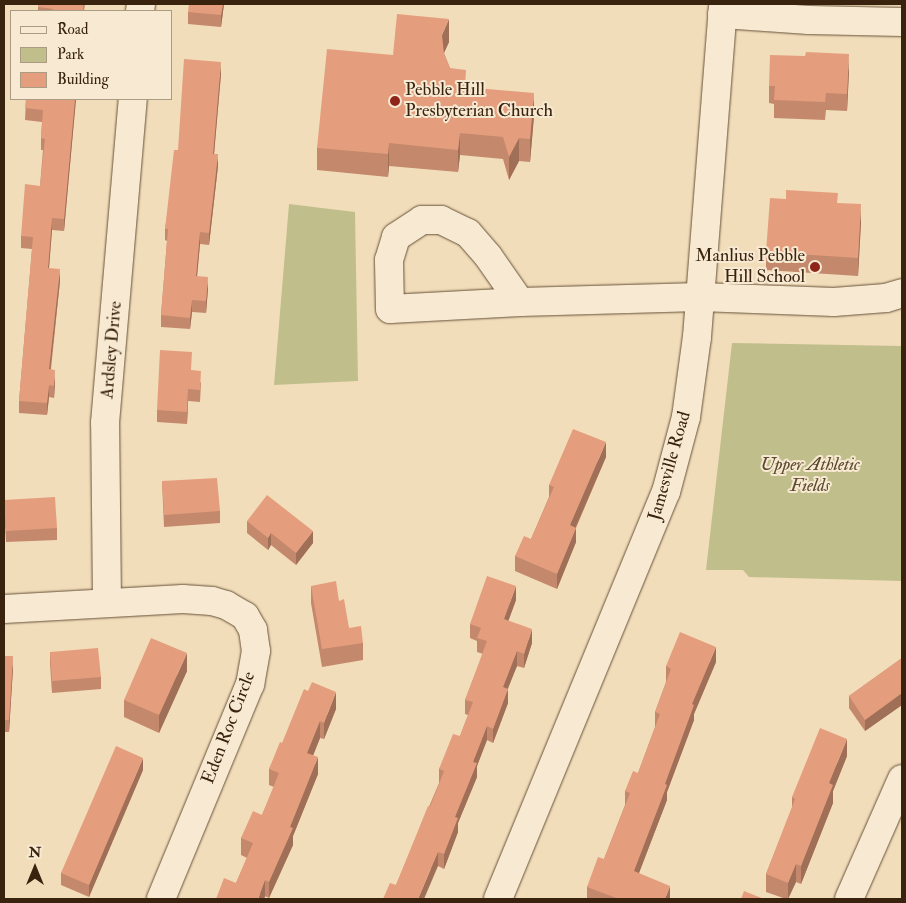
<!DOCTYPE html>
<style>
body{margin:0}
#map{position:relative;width:906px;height:903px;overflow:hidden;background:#f2ddba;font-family:"IM FELL Double Pica",serif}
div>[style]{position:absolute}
.green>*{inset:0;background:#c0bf8c}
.roads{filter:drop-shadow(0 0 1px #675239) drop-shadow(0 0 1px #675239)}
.minor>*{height:28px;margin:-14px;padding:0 14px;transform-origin:14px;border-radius:14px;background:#f7e9d2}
.wall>*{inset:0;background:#c4886c}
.shaded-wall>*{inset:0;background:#a06f58}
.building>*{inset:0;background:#e49e7e}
.dots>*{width:14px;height:14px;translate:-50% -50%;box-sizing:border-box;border:2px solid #f7e9d2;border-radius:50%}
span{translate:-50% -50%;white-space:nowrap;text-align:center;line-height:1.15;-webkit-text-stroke:4px #f7e9d2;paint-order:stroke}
.poi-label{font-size:18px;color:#39230e}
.left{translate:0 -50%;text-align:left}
.right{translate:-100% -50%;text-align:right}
.street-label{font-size:18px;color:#39230e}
.park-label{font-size:18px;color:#5b4a2e;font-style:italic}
.frame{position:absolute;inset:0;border:5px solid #39230e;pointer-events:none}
.legend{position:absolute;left:10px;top:10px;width:162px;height:90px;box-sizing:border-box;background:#f7e9d2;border:1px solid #ab9a84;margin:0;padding:6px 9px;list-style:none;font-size:15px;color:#39230e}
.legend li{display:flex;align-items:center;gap:10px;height:25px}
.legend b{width:25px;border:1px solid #ab9a84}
.north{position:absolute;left:10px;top:843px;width:50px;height:50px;-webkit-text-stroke:4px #f7e9d2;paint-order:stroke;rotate:0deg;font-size:14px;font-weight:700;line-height:20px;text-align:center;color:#39230e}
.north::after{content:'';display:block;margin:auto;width:18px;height:22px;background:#39230e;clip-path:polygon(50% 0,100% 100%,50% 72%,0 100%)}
</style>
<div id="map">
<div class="green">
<i style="clip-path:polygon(289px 204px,355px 212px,358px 381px,274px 385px)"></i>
<i style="clip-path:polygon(732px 343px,902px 346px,902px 581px,749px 577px,743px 570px,706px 570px)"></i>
</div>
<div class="roads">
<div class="minor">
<i style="left:140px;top:11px;width:7px;rotate:-82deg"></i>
<i style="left:722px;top:14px;width:87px;rotate:3.9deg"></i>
<i style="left:809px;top:20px;width:93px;rotate:1.2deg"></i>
<i style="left:520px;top:302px;width:130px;rotate:176.9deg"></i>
<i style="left:390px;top:309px;width:49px;rotate:-91.2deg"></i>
<i style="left:389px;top:260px;width:24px;rotate:-73deg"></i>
<i style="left:396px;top:237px;width:31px;rotate:-33deg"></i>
<i style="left:422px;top:220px;width:19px"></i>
<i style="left:441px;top:220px;width:30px;rotate:26deg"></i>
<i style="left:468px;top:233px;width:30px;rotate:49deg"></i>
<i style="left:488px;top:256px;width:56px;rotate:55.2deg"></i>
<i style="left:520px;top:302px;width:180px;rotate:-1.6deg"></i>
<i style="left:700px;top:297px;width:134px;rotate:2.1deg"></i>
<i style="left:834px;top:302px;width:52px;rotate:-4.4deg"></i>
<i style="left:886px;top:298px;width:17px;rotate:-17deg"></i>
<i style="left:107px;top:603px;width:180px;rotate:-90.6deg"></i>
<i style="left:105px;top:423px;width:325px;rotate:-85.1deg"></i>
<i style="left:4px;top:609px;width:179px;rotate:-3.2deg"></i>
<i style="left:183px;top:599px;width:29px;rotate:4deg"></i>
<i style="left:212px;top:601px;width:15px;rotate:16deg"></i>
<i style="left:226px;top:605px;width:22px;rotate:30deg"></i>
<i style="left:245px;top:616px;width:16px;rotate:60deg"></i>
<i style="left:253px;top:630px;width:21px;rotate:82deg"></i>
<i style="left:256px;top:651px;width:34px;rotate:100deg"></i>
<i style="left:250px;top:684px;width:233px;rotate:112.5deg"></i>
<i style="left:498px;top:899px;width:440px;rotate:-67.6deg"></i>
<i style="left:666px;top:492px;width:78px;rotate:-75.1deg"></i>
<i style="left:686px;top:417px;width:81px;rotate:-82.2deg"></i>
<i style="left:697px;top:337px;width:334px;rotate:-85.5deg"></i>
<i style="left:849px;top:899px;width:131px;rotate:-66.2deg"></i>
</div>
</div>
<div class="wall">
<i style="clip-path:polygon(38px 4px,85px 4px,84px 11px,38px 11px)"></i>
<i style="clip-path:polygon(224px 4px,221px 27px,188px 24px,188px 12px)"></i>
<i style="clip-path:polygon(449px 42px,444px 53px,450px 68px,466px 87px,534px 116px,530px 162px,519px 161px,509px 180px,503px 159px,460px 155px,458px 172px,389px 166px,388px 177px,317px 170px,317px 148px,393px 55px)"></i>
<i style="clip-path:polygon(849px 71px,847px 111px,826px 110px,825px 120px,774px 118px,774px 104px,769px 103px,769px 86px)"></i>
<i style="clip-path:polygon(221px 74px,214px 154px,218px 166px,209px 245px,200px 244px,197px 276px,208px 289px,206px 313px,192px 312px,190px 329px,161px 327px,161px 315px,167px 241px,165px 240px,165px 229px,178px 150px)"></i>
<i style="clip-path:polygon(26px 99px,76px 99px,64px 231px,52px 230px,49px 268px,60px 281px,51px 369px,55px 382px,54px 398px,49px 397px,47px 415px,19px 413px,19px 401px,32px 249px,21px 248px,21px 236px,40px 186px,43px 150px,41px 150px,41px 138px,42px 122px,25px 120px)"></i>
<i style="clip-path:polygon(838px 203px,861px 222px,858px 276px,766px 270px,766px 252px)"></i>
<i style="clip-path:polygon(192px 370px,201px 383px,200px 402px,188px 401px,187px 424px,157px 422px,157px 410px)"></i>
<i style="clip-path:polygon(606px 457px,576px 528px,576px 542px,557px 589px,515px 571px,515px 556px,531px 539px,549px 497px,549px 485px)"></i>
<i style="clip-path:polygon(162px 481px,220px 511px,220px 523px,164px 527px)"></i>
<i style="clip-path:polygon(4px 500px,57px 528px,57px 540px,6px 542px)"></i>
<i style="clip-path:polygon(247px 521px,313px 543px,296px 565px,271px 545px,268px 550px,247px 533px)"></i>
<i style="clip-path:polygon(311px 586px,339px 601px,349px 628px,363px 643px,363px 660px,322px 667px,311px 603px)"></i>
<i style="clip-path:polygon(516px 600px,508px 621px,532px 643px,524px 668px,517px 666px,507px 689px,508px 703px,493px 743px,487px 740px,477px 766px,477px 777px,458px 823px,458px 832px,444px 869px,438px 866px,396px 885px,439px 783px,439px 769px,460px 736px,468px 715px,465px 714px,465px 700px,483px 654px,477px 652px,477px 641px,470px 638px,470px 624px)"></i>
<i style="clip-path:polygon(50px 652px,101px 677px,101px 689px,52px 693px,50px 664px)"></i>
<i style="clip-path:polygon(4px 656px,13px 668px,9px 732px,4px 732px)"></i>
<i style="clip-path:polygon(902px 658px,902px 705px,865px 731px,849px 708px,849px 696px)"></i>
<i style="clip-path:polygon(716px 662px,694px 714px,694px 720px,667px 792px,667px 800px,639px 873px,670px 899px,587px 899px,587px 887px,604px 859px,625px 805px,625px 791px,638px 773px,655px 727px,655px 712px,666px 682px,666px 666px)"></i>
<i style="clip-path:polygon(187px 671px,159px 733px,124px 717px,124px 700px)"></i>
<i style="clip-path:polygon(336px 709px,324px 739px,320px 738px,313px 756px,318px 774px,293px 836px,293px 845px,269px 898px,236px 883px,247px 858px,241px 855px,241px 838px,262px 815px,274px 787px,269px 785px,269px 769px,282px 743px)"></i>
<i style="clip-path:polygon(847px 756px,833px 791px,833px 803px,801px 884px,796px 882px,788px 899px,786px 899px,766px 892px,766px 874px,792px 808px,792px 797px)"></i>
<i style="clip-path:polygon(143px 770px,89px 897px,61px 885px,61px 873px)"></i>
</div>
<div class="shaded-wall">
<i style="clip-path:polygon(223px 4px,224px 4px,221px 27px,221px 15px)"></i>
<i style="clip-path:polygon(449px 19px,449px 42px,442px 57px,442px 35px)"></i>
<i style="clip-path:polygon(849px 54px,849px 71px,847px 111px,847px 94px)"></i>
<i style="clip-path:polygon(221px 62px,221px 74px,213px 166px,213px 154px)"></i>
<i style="clip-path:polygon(534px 93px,534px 116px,530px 162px,530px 139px)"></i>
<i style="clip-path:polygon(75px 99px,76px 99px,64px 231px,64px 219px)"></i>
<i style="clip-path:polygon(460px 133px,460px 155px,458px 172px,458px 150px)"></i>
<i style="clip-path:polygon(519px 138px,519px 161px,509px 180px,509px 157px)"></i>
<i style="clip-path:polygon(389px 143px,389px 166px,388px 177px,388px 154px)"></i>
<i style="clip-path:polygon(218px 154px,218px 166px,209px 245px,209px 233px)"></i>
<i style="clip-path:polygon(861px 204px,861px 222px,858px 276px,858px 258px)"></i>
<i style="clip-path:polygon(52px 218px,52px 230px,48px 280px,48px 268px)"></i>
<i style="clip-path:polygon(200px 232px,200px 244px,196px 288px,196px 276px)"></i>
<i style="clip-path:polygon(60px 269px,60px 281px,49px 381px,49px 369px)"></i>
<i style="clip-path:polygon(208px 277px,208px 289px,206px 313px,206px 301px)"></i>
<i style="clip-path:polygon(192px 300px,192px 312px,190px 329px,190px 318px)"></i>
<i style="clip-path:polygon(55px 370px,55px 382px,54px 398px,54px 386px)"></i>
<i style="clip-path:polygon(49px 385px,49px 397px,47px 415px,47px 403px)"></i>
<i style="clip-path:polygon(188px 389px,188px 401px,187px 424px,187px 412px)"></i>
<i style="clip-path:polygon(606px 442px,606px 457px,570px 540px,570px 525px)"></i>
<i style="clip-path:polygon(576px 528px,576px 542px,557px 589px,557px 574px)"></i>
<i style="clip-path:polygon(313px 531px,313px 543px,296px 565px,296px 553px)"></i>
<i style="clip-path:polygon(271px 533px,271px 545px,268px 550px,268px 538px)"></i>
<i style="clip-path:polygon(516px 586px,516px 600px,504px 633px,504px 619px)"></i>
<i style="clip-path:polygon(532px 629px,532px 643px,524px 668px,524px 654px)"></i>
<i style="clip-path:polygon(716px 647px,716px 662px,694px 714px,694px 720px,667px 792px,667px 800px,634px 886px,634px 871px,692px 704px)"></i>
<i style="clip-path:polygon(517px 651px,517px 666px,503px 701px,503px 687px)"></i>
<i style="clip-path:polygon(187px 653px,187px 671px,159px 733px,159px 715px)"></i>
<i style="clip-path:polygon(13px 656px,13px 668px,9px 732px,9px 720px)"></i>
<i style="clip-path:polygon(508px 689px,508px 703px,493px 743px,493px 729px)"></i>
<i style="clip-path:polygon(336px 692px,336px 709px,324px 739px,324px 723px)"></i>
<i style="clip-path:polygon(902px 693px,902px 705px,865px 731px,865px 720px)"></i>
<i style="clip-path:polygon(320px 721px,320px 738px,307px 770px,307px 753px)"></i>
<i style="clip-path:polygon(487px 726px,487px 740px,477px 766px,477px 777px,458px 823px,458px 832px,444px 869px,444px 854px,455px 817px,473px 762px)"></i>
<i style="clip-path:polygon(847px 739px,847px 756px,833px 791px,833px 803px,801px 884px,801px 866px,829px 783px)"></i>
<i style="clip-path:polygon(318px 757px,318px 774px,293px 836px,293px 845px,269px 898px,269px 882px,290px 827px)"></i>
<i style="clip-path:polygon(143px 758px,143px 770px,89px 897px,89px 885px)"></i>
<i style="clip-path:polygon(438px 852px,438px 866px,424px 899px,418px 899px)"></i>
<i style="clip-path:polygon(796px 864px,796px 882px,788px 899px,788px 883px)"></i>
<i style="clip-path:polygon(265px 880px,265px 897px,264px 899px,258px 899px)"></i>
<i style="clip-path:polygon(670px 886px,670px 899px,665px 899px)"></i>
</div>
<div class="building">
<i style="clip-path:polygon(38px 4px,83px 4px,83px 11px,52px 11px,53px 9px,38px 7px)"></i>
<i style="clip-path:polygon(189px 4px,223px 4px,221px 15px,188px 12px)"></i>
<i style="clip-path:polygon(397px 14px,449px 19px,442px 35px,444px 54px,450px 68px,466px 70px,465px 87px,534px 93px,530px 139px,519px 138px,509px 157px,503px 137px,460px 133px,458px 150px,389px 143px,388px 154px,317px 148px,327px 49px,393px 55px)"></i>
<i style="clip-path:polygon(806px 52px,849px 54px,847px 94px,826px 93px,825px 102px,774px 100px,775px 86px,769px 86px,770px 55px,805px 56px)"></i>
<i style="clip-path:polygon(184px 59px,221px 62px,213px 154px,218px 154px,209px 233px,200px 232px,196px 276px,208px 277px,206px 301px,192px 300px,190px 318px,161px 315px,168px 229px,165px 229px,174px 150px,178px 150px)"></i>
<i style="clip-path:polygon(26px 99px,75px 99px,64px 219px,52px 218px,48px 268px,60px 269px,49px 369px,55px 370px,54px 386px,49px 385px,47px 403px,19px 401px,33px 237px,21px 236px,25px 184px,40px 186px,45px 139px,41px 138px,43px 110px,25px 108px)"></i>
<i style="clip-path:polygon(786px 190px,838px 193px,837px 203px,861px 204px,858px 258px,766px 252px,770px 198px,786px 199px)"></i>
<i style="clip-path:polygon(160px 350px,192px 352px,191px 370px,201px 371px,200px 390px,188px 389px,187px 412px,157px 410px)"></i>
<i style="clip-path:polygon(573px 429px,606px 442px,570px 525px,576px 528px,557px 574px,515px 556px,524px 536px,531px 539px,554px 487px,549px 485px)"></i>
<i style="clip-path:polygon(217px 478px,220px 511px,164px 515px,162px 481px)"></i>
<i style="clip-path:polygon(267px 495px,313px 531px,296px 553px,271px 533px,268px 538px,247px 521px)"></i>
<i style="clip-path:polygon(55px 497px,57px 528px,6px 531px,4px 500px)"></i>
<i style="clip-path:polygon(487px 576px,516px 586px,504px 619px,532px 629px,524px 654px,517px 651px,503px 687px,508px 689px,493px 729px,487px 726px,473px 762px,477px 763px,455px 817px,458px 818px,444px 854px,438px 852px,418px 899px,383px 899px,390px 883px,396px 885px,428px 806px,430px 807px,444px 771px,439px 769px,453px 734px,460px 736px,473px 702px,465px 700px,487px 641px,477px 638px,481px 628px,470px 624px)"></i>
<i style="clip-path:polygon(336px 581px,339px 601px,344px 599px,349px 628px,361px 626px,363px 643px,322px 649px,311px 586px)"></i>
<i style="clip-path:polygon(680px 632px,716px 647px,692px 704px,694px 705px,665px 784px,667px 785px,634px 871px,670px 886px,665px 899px,619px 899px,587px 887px,598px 857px,604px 859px,630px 793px,625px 791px,633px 771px,638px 773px,660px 714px,655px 712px,671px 669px,666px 666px)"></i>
<i style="clip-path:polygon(151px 638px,187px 653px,159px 715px,124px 700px)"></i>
<i style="clip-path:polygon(98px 648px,101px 677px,52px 681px,50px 652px)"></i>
<i style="clip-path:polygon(4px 656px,13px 656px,9px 720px,4px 720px)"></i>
<i style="clip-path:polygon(902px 658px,902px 693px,865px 720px,849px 696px)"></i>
<i style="clip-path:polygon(312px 682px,336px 692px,324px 723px,320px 721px,307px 753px,318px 757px,290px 827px,293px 828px,269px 882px,265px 880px,258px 899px,216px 899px,224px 878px,236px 883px,253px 843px,241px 838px,253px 811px,262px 815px,279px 773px,269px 769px,280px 742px,282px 743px,304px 689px,308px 691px)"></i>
<i style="clip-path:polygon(820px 728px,847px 739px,829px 783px,833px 785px,801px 866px,796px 864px,788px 883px,766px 874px,795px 799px,792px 797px)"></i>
<i style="clip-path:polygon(116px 746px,143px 758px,89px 885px,61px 873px)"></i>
<i style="clip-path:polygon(744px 891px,764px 899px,741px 899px)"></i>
</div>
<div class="dots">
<i style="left:395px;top:101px;background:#8f2418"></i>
<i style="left:815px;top:267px;background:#8f2418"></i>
</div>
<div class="poi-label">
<span class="left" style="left:405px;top:101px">Pebble Hill<br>Presbyterian Church</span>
<span class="right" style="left:805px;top:267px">Manlius Pebble<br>Hill School</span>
</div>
<div class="street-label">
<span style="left:112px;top:350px;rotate:-85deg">Ardsley Drive</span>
<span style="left:670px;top:466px;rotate:-74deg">Jamesville Road</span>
<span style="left:229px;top:728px;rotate:-69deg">Eden Roc Circle</span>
</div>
<div class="park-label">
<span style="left:810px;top:476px">Upper Athletic<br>Fields</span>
</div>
<div class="frame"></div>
<ul class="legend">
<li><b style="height:6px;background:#f7e9d2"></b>Road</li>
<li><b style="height:14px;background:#c0bf8c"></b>Park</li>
<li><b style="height:14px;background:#e49e7e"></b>Building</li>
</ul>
<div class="north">N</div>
</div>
